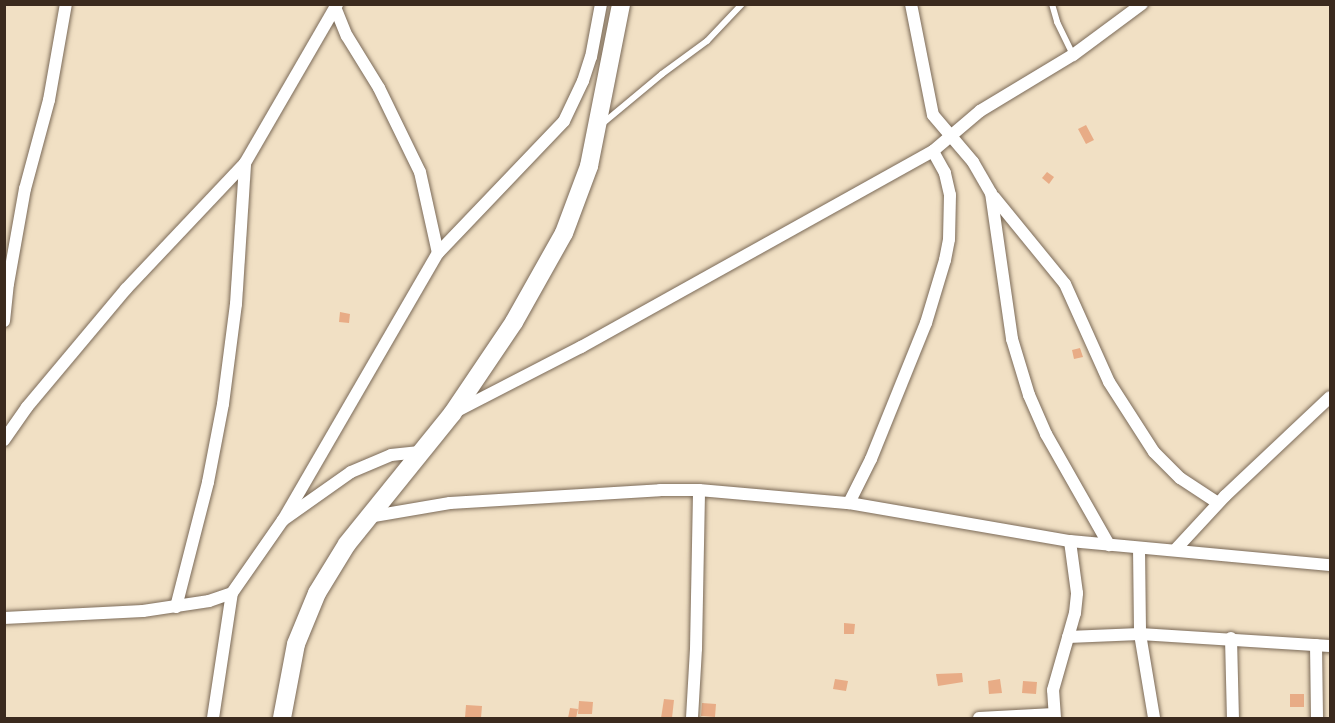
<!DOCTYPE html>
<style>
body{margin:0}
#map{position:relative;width:1335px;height:723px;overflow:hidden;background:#f1e0c4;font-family:Mynerve,sans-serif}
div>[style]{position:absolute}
.building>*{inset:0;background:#e8ac86}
.roads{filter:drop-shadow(0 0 2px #7b6a58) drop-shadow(0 0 2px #7b6a58)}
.service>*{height:6px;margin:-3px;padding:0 3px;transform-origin:3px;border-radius:3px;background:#fff}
.minor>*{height:12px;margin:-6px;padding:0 6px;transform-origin:6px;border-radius:6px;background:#fff}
.primary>*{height:18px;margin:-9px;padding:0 9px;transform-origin:9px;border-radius:9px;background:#fff}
span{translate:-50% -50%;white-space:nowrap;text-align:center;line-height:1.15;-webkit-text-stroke:5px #f6f6f2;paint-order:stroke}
.frame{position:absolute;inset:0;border:6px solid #3b2a1e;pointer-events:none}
</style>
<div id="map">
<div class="building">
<i style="clip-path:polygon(1086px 125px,1094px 140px,1086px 144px,1078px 129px)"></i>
<i style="clip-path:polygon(1047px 172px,1054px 177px,1049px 184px,1042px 178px)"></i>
<i style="clip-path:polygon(340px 312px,350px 314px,349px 323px,339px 322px)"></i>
<i style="clip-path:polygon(1080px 348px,1083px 357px,1074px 359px,1072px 350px)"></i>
<i style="clip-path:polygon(844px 623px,855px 624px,854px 634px,844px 634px)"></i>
<i style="clip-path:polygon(962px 673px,963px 682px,938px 686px,936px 674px)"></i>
<i style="clip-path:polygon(835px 679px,848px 681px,846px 691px,833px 689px)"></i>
<i style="clip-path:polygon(1000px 679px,1002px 693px,989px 694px,988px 681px)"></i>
<i style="clip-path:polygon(1023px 681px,1037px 682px,1036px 694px,1022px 693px)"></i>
<i style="clip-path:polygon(1290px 694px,1304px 694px,1304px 707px,1290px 707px)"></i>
<i style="clip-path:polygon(664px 699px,674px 700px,672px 718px,661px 718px)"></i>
<i style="clip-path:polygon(579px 701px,593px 702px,592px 714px,578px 714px)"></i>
<i style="clip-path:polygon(702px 703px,716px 704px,715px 717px,701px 716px)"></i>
<i style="clip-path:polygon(466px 705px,482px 706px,481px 718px,465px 718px)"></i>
<i style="clip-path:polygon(570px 708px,578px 709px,576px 718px,568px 718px)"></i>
</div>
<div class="roads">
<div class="service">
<i style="left:1052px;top:4px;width:19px;rotate:74deg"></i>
<i style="left:1057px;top:22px;width:37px;rotate:64deg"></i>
<i style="left:602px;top:124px;width:78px;rotate:-39.8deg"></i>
<i style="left:662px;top:74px;width:56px;rotate:-36.3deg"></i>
<i style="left:707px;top:41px;width:51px;rotate:-46.6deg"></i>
</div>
<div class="minor">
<i style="left:911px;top:4px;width:113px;rotate:78.8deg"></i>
<i style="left:933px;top:115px;width:62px;rotate:49.6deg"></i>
<i style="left:973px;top:162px;width:36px;rotate:60deg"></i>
<i style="left:991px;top:193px;width:148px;rotate:81.8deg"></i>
<i style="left:1012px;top:339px;width:59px;rotate:73.1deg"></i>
<i style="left:1029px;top:395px;width:43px;rotate:66.4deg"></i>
<i style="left:1046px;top:434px;width:128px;rotate:60.4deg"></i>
<i style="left:335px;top:7px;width:31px;rotate:68deg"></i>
<i style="left:347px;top:36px;width:61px;rotate:58.4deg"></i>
<i style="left:379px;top:88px;width:93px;rotate:64deg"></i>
<i style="left:420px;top:172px;width:83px;rotate:77.5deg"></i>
<i style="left:994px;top:197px;width:112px;rotate:50.8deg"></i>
<i style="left:1065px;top:284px;width:107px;rotate:65.8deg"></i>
<i style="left:1109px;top:382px;width:83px;rotate:57.3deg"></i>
<i style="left:1154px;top:452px;width:37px;rotate:45deg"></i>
<i style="left:1180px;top:478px;width:45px;rotate:33.3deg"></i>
<i style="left:4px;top:321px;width:37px;rotate:-84deg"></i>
<i style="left:8px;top:284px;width:97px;rotate:-79.9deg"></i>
<i style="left:25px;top:189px;width:92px;rotate:-74.9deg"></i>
<i style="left:49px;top:100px;width:97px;rotate:-80deg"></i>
<i style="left:455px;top:412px;width:142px;rotate:-27.3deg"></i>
<i style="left:581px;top:347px;width:403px;rotate:-29.1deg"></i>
<i style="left:933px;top:151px;width:62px;rotate:-40.4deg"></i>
<i style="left:980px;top:111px;width:109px;rotate:-31.1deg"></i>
<i style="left:1073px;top:55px;width:86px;rotate:-36.5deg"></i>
<i style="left:4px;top:440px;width:40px;rotate:-55.1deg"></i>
<i style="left:27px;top:407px;width:154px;rotate:-50deg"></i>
<i style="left:126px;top:289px;width:173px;rotate:-46.6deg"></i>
<i style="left:245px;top:163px;width:184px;rotate:-59.9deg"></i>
<i style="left:849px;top:503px;width:49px;rotate:-63.4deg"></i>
<i style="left:871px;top:459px;width:147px;rotate:-68deg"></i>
<i style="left:926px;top:323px;width:66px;rotate:-73.2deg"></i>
<i style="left:945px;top:260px;width:21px;rotate:-79deg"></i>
<i style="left:949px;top:239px;width:44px;rotate:-88.7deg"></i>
<i style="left:950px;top:195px;width:23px;rotate:-103deg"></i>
<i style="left:945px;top:173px;width:25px;rotate:-119deg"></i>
<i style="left:368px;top:517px;width:83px;rotate:-9.7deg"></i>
<i style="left:450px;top:503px;width:210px;rotate:-3.5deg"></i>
<i style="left:660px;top:490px;width:39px"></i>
<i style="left:699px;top:490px;width:151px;rotate:5deg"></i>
<i style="left:849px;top:503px;width:224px;rotate:9.8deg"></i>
<i style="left:1070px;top:541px;width:261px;rotate:5.3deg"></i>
<i style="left:283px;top:520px;width:309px;rotate:-59.9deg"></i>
<i style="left:438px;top:253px;width:182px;rotate:-46.3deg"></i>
<i style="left:564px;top:121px;width:44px;rotate:-64.6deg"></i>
<i style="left:583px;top:81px;width:25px;rotate:-72deg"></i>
<i style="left:591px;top:57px;width:54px;rotate:-79.3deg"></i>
<i style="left:1139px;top:548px;width:86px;rotate:89.3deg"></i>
<i style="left:1140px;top:634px;width:85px;rotate:80.5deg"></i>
<i style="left:1175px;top:550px;width:74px;rotate:-47.2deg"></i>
<i style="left:1225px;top:496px;width:144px;rotate:-43.3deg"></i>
<i style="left:176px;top:607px;width:129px;rotate:-75.6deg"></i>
<i style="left:208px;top:482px;width:79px;rotate:-79.1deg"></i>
<i style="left:223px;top:404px;width:101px;rotate:-82.6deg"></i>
<i style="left:236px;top:304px;width:141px;rotate:-86.3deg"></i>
<i style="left:4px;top:618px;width:139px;rotate:-2.9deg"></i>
<i style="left:143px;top:611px;width:67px;rotate:-8.6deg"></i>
<i style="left:209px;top:601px;width:24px;rotate:-19deg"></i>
<i style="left:232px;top:593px;width:89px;rotate:-55.1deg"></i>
<i style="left:283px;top:520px;width:83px;rotate:-35.2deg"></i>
<i style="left:351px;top:472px;width:43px;rotate:-23deg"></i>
<i style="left:391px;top:455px;width:31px;rotate:-6deg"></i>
<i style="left:1068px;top:637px;width:72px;rotate:-2.4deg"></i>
<i style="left:1140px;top:634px;width:190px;rotate:3.6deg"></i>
<i style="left:1231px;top:638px;width:80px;rotate:88.6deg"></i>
<i style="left:1316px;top:645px;width:73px;rotate:89.2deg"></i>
<i style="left:213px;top:718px;width:126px;rotate:-81.4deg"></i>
<i style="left:692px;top:718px;width:69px;rotate:-86.7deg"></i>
<i style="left:696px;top:649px;width:159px;rotate:-88.9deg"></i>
<i style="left:979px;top:718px;width:75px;rotate:-3.1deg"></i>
<i style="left:1055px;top:718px;width:28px;rotate:-94deg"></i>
<i style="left:1053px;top:690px;width:80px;rotate:-74.1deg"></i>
<i style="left:1075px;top:613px;width:20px;rotate:-84deg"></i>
<i style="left:1077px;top:593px;width:52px;rotate:-97.7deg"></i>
</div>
<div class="primary">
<i style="left:282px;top:718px;width:75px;rotate:-79.3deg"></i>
<i style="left:296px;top:644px;width:55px;rotate:-67.6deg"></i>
<i style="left:317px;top:593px;width:57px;rotate:-58.5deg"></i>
<i style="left:347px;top:544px;width:167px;rotate:-51.1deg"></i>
<i style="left:452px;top:414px;width:111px;rotate:-56deg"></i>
<i style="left:514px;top:322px;width:102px;rotate:-60.7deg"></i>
<i style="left:564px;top:233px;width:72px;rotate:-69.5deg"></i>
<i style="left:589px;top:166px;width:165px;rotate:-78.8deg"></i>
</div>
</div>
<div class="frame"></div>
</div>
